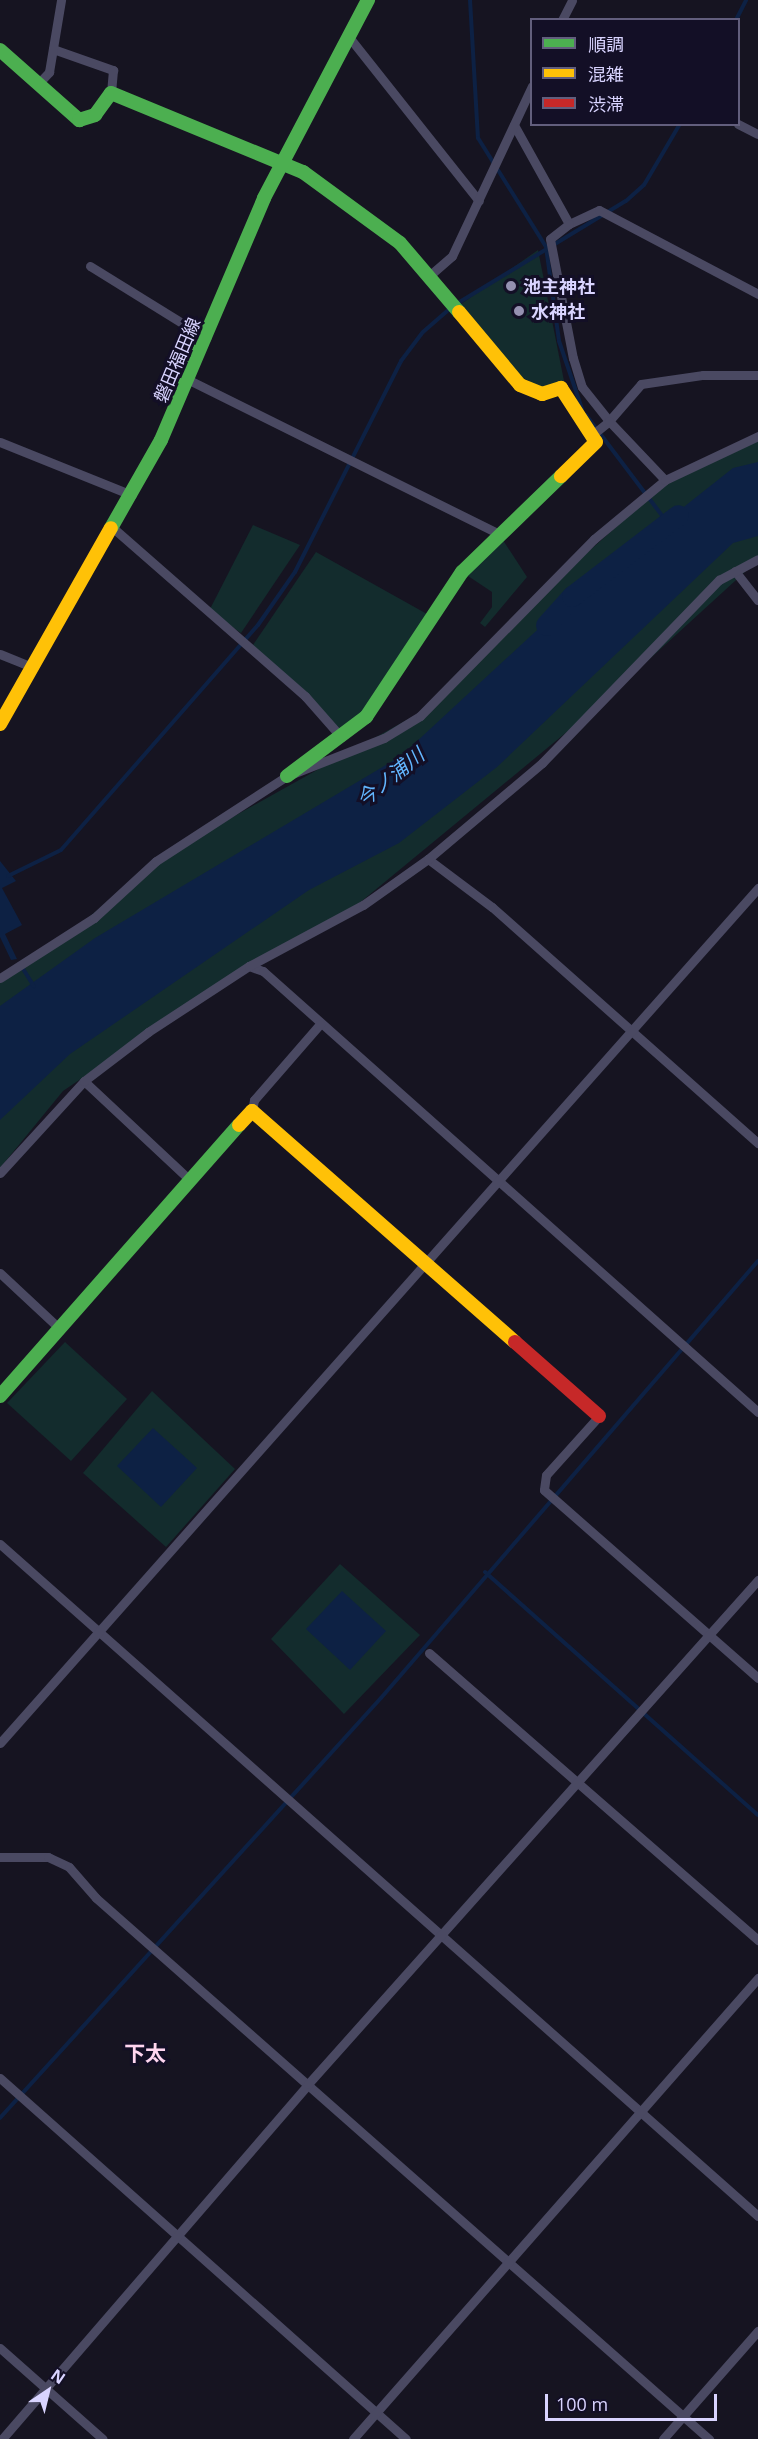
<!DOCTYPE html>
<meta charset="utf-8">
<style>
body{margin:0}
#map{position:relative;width:758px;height:2439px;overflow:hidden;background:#161421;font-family:"Open Sans","Noto Sans JP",sans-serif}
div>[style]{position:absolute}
.green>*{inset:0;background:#132c2d}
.water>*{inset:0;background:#0d2144}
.stream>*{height:4px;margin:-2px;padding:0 2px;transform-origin:2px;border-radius:2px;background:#0d2144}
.river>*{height:21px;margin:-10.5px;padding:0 10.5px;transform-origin:10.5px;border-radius:10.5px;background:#0d2144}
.street>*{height:9px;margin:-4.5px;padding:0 4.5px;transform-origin:4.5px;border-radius:4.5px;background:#4a4962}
.fast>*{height:14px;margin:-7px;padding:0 7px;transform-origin:7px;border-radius:7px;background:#4caf50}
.slow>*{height:14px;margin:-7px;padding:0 7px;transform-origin:7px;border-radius:7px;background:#ffc107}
.jam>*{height:14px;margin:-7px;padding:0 7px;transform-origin:7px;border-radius:7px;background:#c62828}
.dots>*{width:16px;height:16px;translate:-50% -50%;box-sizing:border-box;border:3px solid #130f26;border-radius:50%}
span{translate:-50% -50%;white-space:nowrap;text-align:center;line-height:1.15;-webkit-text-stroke:6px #130f26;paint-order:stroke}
.poi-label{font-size:18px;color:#d9d4ff;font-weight:700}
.left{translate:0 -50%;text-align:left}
.street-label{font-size:18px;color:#d9d4ff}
.water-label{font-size:20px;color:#62b6ff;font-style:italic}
.quarter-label{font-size:21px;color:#ffd6f0;font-weight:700}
.legend{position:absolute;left:530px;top:18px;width:210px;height:108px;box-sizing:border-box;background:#130f26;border:2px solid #625e7d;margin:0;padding:8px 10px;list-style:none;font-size:18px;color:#d9d4ff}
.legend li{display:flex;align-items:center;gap:12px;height:30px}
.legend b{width:30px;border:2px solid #625e7d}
.north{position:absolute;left:18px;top:2361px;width:60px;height:60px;-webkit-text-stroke:4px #130f26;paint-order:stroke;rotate:35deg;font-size:16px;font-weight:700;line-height:24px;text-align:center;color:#d9d4ff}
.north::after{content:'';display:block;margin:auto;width:21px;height:27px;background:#d9d4ff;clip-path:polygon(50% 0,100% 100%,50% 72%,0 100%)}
.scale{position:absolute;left:545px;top:2394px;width:172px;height:27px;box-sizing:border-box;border:3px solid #d9d4ff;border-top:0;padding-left:8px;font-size:18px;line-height:21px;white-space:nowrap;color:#d9d4ff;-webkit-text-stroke:4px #130f26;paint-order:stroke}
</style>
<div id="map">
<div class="green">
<i style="clip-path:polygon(538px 250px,564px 381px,541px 387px,517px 375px,461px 304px)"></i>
<i style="clip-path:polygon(758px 439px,758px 560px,597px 707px,346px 914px,237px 973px,63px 1091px,0 1168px,0 978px,67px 935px,163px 856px,437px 703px,535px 599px,677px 473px)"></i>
<i style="clip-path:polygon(253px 525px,300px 545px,241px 633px,209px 611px)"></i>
<i style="clip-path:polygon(499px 534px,527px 577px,485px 627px,480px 623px,492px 607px,492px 592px,462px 572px)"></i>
<i style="clip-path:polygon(316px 552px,427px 614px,356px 722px,340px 729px,253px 645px)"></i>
<i style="clip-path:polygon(65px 1342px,127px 1399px,71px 1461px,7px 1403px)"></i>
<i style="clip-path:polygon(152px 1391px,235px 1469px,166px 1547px,83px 1473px)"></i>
<i style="clip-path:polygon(340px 1564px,420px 1635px,344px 1714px,271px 1639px)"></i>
</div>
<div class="water">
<i style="clip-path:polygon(758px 462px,758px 536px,733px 543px,497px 767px,399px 843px,309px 890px,70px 1054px,0 1120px,0 1006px,95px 938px,401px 756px,589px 582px,733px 468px)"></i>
<i style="clip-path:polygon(0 861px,16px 881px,2px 888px,22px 925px,5px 934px,17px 959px,11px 960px,0 937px)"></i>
<i style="clip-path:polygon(153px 1428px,197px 1468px,161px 1507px,117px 1466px)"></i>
<i style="clip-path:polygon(342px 1591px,386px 1631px,350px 1670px,306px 1629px)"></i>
</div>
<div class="stream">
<i style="left:470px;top:0;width:138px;rotate:86.7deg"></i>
<i style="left:478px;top:138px;width:128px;rotate:58deg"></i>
<i style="left:546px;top:247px;width:95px;rotate:82.1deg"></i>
<i style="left:559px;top:341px;width:72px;rotate:71.3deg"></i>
<i style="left:736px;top:20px;width:22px;rotate:-63deg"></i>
<i style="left:586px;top:415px;width:134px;rotate:52.9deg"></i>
<i style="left:8px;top:876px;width:59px;rotate:-26.1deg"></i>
<i style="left:61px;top:850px;width:299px;rotate:-48.8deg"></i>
<i style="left:258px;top:625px;width:65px;rotate:-55.1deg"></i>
<i style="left:295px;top:572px;width:236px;rotate:-63.3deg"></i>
<i style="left:401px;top:361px;width:36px;rotate:-53deg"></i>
<i style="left:423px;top:332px;width:40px;rotate:-41deg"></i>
<i style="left:453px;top:306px;width:202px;rotate:-31.3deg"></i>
<i style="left:626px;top:201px;width:24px;rotate:-42deg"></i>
<i style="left:644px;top:185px;width:71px;rotate:-59.5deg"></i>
<i style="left:20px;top:964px;width:26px;rotate:58deg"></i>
<i style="left:485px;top:1572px;width:365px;rotate:41.7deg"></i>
<i style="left:0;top:2118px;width:567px;rotate:-47.79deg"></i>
<i style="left:381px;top:1698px;width:577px;rotate:-49.22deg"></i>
</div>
<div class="river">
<i style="left:546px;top:625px;width:39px;rotate:-48deg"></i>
<i style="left:572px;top:596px;width:133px;rotate:-37.4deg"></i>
</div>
<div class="street">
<i style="left:562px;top:20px;width:22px;rotate:-63deg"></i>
<i style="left:349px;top:37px;width:209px;rotate:51.6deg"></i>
<i style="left:53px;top:49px;width:64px;rotate:19.3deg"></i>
<i style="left:113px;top:70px;width:23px;rotate:95deg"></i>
<i style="left:37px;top:85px;width:18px;rotate:-47deg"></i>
<i style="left:49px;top:72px;width:73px;rotate:-80.5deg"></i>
<i style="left:738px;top:124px;width:22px;rotate:27deg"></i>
<i style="left:514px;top:125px;width:113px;rotate:60.9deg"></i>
<i style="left:569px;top:224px;width:33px;rotate:-25deg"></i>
<i style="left:599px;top:210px;width:180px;rotate:27.8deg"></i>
<i style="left:569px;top:224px;width:24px;rotate:142deg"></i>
<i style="left:550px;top:239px;width:121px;rotate:79.1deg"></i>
<i style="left:573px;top:358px;width:30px;rotate:73deg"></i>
<i style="left:582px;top:387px;width:43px;rotate:51.5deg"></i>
<i style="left:609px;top:421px;width:49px;rotate:-49.1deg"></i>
<i style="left:641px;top:384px;width:63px;rotate:-8.3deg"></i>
<i style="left:703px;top:375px;width:55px"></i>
<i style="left:90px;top:266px;width:137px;rotate:31.8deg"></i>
<i style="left:429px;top:276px;width:30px;rotate:-41deg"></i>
<i style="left:452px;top:256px;width:188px;rotate:-64.8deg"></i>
<i style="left:189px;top:380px;width:346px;rotate:26.4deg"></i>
<i style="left:592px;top:435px;width:22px;rotate:-39deg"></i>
<i style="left:609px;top:421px;width:81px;rotate:46.5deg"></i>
<i style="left:0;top:442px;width:142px;rotate:21.9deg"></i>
<i style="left:112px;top:527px;width:257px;rotate:41.2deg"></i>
<i style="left:305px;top:696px;width:55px;rotate:48.7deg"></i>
<i style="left:735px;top:571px;width:37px;rotate:52deg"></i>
<i style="left:0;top:654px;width:35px;rotate:22deg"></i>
<i style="left:428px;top:859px;width:80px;rotate:36.9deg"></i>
<i style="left:492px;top:907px;width:356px;rotate:41.6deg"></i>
<i style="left:249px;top:966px;width:15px;rotate:20deg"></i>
<i style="left:263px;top:971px;width:663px;rotate:41.7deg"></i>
<i style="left:0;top:978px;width:112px;rotate:-32.6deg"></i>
<i style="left:94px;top:918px;width:84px;rotate:-42.6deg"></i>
<i style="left:156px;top:861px;width:156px;rotate:-33deg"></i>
<i style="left:287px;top:776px;width:104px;rotate:-21.4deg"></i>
<i style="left:384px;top:738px;width:42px;rotate:-31.4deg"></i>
<i style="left:420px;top:716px;width:248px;rotate:-45.5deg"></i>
<i style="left:594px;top:539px;width:92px;rotate:-39.7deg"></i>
<i style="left:665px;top:480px;width:103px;rotate:-25.3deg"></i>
<i style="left:84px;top:1081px;width:146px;rotate:43.1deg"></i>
<i style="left:252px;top:1111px;width:11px;rotate:-80deg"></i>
<i style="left:254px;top:1100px;width:101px;rotate:-49deg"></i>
<i style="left:0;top:1173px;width:125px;rotate:-47.6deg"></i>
<i style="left:84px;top:1081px;width:81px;rotate:-37.4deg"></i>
<i style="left:148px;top:1032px;width:121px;rotate:-33.2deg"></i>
<i style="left:249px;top:966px;width:129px;rotate:-28.2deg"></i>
<i style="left:363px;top:905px;width:80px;rotate:-35.3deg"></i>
<i style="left:428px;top:859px;width:149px;rotate:-40.1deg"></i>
<i style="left:542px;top:763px;width:255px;rotate:-46deg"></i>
<i style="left:719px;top:580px;width:44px;rotate:-28.3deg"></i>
<i style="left:0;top:1273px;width:82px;rotate:43deg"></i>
<i style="left:599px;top:1416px;width:79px;rotate:131.9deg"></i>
<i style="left:546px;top:1475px;width:15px;rotate:98deg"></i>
<i style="left:544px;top:1490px;width:285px;rotate:41.3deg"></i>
<i style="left:0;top:1544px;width:1013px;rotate:41.56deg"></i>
<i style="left:429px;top:1653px;width:437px;rotate:41.1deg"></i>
<i style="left:0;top:1743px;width:1143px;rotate:-48.44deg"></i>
<i style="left:0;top:1857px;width:48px"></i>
<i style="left:48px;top:1857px;width:23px;rotate:25deg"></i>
<i style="left:69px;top:1867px;width:41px;rotate:48.9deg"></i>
<i style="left:96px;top:1898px;width:818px;rotate:41.43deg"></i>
<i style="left:0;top:2078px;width:543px;rotate:41.64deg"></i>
<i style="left:0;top:2348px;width:137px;rotate:41.5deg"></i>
<i style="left:2px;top:2439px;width:469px;rotate:-49.2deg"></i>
<i style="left:308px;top:2084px;width:676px;rotate:-48.24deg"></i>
<i style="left:353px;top:2439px;width:614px;rotate:-48.7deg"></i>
<i style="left:663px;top:2439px;width:144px;rotate:-48.7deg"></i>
</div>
<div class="fast">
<i style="left:0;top:50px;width:106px;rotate:41.5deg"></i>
<i style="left:79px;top:120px;width:17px;rotate:-17deg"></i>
<i style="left:95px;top:115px;width:27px;rotate:-54deg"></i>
<i style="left:111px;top:93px;width:208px;rotate:22.4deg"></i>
<i style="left:303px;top:172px;width:120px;rotate:36.2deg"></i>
<i style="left:400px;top:243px;width:91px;rotate:49.5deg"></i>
<i style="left:111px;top:528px;width:101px;rotate:-60.4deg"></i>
<i style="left:161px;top:440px;width:263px;rotate:-66.9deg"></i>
<i style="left:264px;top:198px;width:224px;rotate:-62.3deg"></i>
<i style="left:287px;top:776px;width:99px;rotate:-36.8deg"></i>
<i style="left:366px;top:717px;width:174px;rotate:-56.5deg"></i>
<i style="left:462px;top:572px;width:138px;rotate:-44.1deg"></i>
<i style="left:0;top:1396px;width:361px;rotate:-48.6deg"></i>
</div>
<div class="slow">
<i style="left:459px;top:312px;width:95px;rotate:50.1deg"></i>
<i style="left:520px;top:385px;width:24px;rotate:22deg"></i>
<i style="left:542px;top:394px;width:20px;rotate:-18deg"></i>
<i style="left:561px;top:388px;width:64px;rotate:57.1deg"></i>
<i style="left:596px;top:442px;width:49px;rotate:135.8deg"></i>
<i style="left:0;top:724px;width:225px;rotate:-60.5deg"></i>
<i style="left:239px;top:1125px;width:19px;rotate:-47deg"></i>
<i style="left:252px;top:1111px;width:350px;rotate:41.3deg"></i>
</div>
<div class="jam">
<i style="left:515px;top:1342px;width:112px;rotate:41.4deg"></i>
</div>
<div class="dots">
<i style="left:511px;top:286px;background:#9591b1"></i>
<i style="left:519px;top:311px;background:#9591b1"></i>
</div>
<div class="poi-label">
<span class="left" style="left:523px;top:286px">池主神社</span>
<span class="left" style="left:531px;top:311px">水神社</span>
</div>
<div class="street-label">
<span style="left:177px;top:360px;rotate:-67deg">磐田福田線</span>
</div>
<div class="water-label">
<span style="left:390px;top:777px;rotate:-39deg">今ノ浦川</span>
</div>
<div class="quarter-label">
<span style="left:145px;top:2053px">下太</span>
</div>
<ul class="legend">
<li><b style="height:8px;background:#4caf50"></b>順調</li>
<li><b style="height:8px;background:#ffc107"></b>混雑</li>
<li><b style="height:8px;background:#c62828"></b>渋滞</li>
</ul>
<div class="north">N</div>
<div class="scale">100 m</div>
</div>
